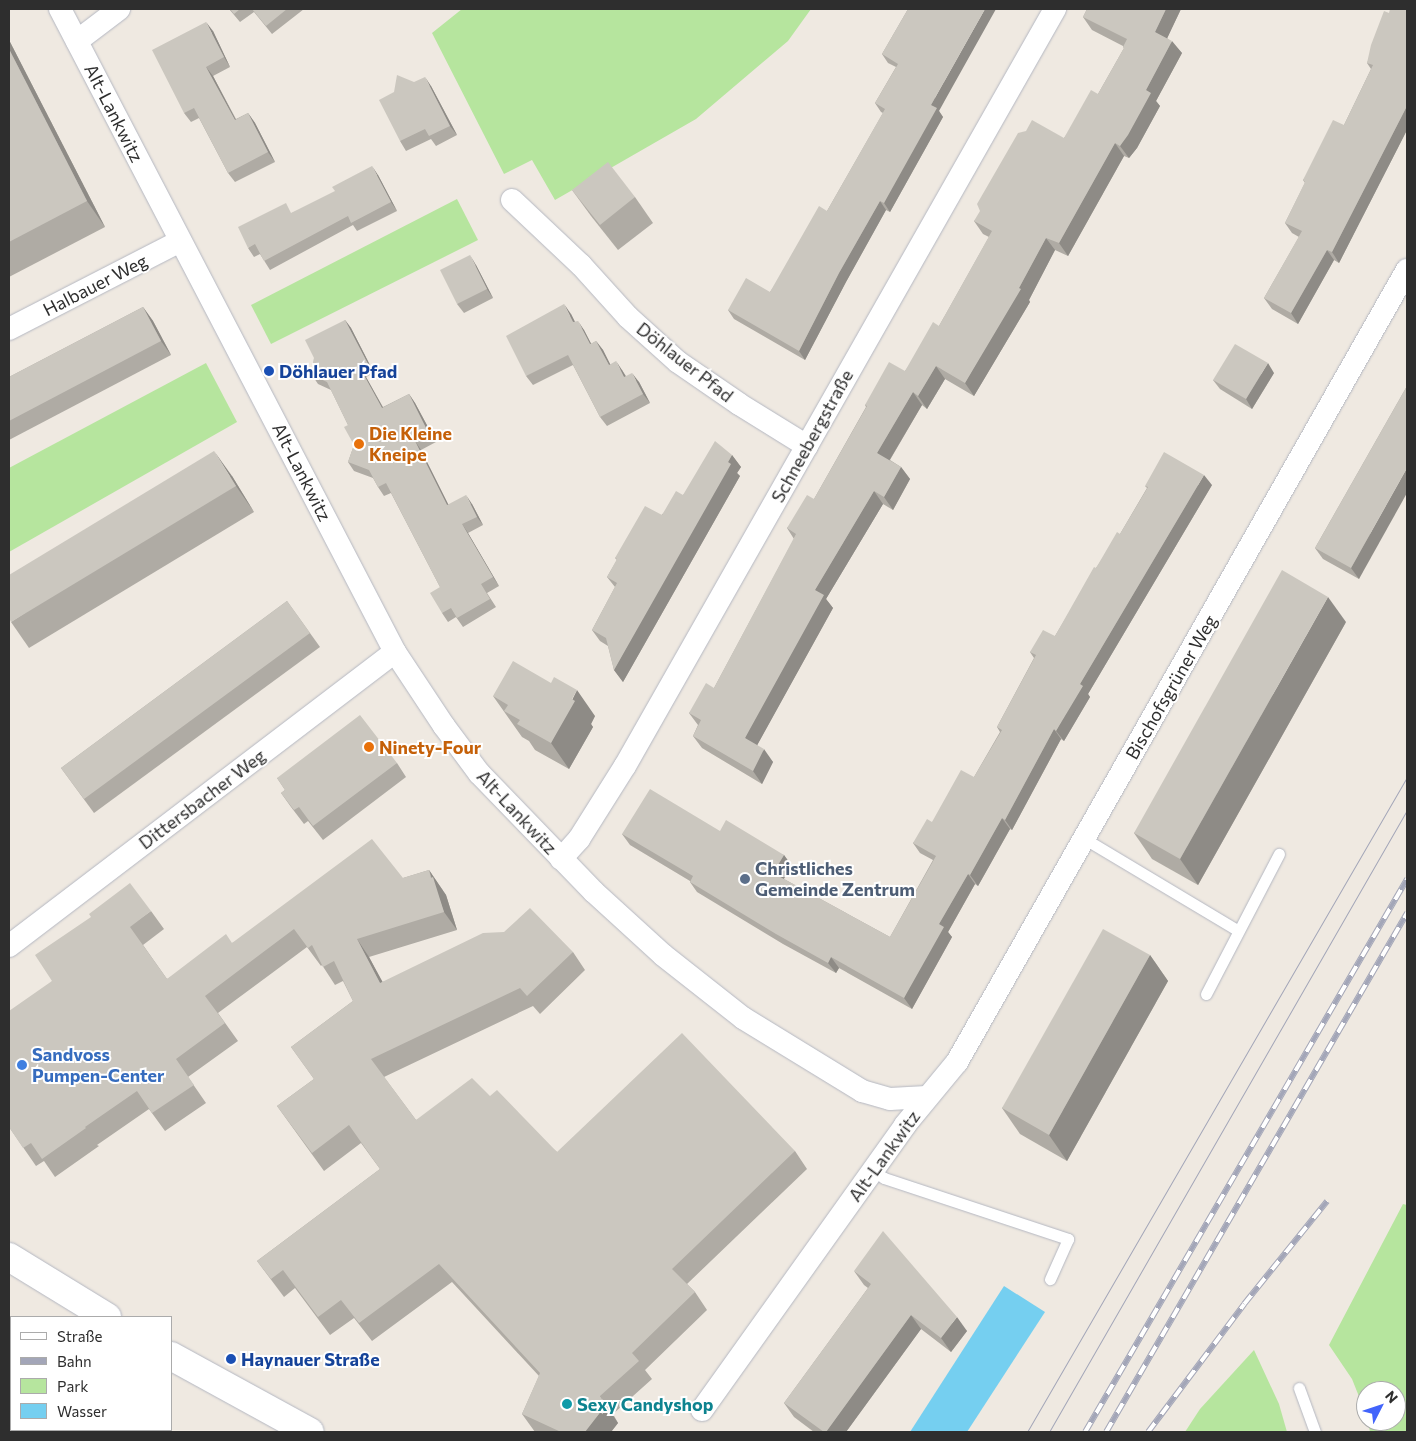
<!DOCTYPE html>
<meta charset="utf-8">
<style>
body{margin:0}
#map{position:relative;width:1416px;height:1441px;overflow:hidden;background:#efe9e1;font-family:Commissioner,sans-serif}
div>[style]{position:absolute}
.green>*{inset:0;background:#b6e59e}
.water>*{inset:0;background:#75cff0}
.roads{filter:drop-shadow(0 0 1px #b4b7c1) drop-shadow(0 0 1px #b4b7c1)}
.lane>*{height:11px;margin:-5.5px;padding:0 5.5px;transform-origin:5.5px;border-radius:5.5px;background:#fff}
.street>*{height:22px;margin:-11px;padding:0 11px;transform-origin:11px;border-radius:11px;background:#fff}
.secondary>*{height:28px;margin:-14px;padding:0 14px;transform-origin:14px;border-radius:14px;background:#fff}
.tram>*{height:1px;margin:-0.5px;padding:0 0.5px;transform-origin:0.5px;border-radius:0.5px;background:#a3a6b8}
.rail>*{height:5.5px;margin-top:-2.75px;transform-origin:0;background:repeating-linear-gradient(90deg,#fff 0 11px,#a3a6b8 0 22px);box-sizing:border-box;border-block:1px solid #a3a6b8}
.wall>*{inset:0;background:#afaba4}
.shaded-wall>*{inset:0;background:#8e8b86}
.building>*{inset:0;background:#cbc7bf}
.dots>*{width:14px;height:14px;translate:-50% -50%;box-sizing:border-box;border:2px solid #fff;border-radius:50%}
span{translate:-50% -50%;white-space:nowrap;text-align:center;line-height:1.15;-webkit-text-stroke:4px #fff;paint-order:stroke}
.street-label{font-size:18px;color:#2e2e2e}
.transit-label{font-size:18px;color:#164399;font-weight:700}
.left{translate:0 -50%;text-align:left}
.food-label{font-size:18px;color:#c56008;font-weight:700}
.service-label{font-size:18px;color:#4e5e75;font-weight:700}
.shop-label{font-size:18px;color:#366cbe;font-weight:700}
.culture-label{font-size:18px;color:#0d838f;font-weight:700}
.frame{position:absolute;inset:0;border:10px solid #2e2e2e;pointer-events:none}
.legend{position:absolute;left:10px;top:1316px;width:162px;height:115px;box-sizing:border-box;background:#fff;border:1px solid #ababab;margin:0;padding:6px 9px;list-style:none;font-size:15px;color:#2e2e2e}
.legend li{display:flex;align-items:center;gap:10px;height:25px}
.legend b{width:25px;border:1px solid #ababab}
.north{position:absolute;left:1356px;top:1381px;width:50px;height:50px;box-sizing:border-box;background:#fff;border:1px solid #ababab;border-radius:50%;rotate:49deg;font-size:14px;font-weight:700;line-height:20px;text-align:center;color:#2e2e2e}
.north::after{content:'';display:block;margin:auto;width:18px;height:22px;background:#4264fb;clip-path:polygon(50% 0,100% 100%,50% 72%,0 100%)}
</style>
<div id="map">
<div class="green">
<i style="clip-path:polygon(462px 9px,811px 9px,788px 41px,696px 119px,555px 200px,532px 160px,504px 174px,432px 33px)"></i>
<i style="clip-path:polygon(457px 199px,478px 240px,271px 344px,251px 305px)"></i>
<i style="clip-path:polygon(206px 363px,237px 422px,9px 552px,9px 468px)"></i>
<i style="clip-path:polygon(1403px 1204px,1407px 1205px,1407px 1432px,1370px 1432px,1368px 1421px,1396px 1421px,1396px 1391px,1366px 1391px,1366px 1414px,1352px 1379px,1329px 1345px)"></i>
<i style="clip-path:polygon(1254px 1350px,1279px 1404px,1287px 1432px,1185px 1432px,1200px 1409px)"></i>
</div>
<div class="water">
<i style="clip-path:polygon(1004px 1286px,1045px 1312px,967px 1432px,910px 1432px)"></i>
</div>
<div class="roads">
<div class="lane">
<i style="left:1085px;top:839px;width:177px;rotate:30.9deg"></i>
<i style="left:1206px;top:994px;width:158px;rotate:-62.5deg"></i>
<i style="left:873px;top:1171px;width:13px;rotate:32deg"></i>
<i style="left:884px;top:1178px;width:194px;rotate:18.3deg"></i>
<i style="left:1068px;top:1239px;width:44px;rotate:114.2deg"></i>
<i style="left:1299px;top:1388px;width:47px;rotate:70deg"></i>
</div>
<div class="street">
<i style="left:60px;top:9px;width:725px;rotate:62.48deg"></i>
<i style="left:395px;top:652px;width:89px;rotate:56.5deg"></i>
<i style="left:444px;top:726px;width:59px;rotate:53.3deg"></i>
<i style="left:479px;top:773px;width:165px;rotate:46deg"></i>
<i style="left:594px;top:892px;width:93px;rotate:42.4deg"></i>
<i style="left:663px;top:955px;width:102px;rotate:38.2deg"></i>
<i style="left:743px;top:1018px;width:140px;rotate:31.5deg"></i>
<i style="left:862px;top:1091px;width:29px;rotate:16deg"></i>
<i style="left:890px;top:1099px;width:37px;rotate:-3deg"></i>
<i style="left:77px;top:41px;width:53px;rotate:-37.3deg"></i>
<i style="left:512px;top:200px;width:95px;rotate:43.3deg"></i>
<i style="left:581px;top:265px;width:70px;rotate:47.9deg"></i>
<i style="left:628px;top:317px;width:67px;rotate:42deg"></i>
<i style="left:678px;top:362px;width:74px;rotate:34.5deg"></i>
<i style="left:739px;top:404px;width:80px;rotate:31.7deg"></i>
<i style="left:9px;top:329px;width:192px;rotate:-27.2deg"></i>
<i style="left:561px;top:859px;width:27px;rotate:-48deg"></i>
<i style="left:579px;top:839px;width:86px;rotate:-57.8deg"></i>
<i style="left:625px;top:766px;width:871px;rotate:-60.4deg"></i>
<i style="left:9px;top:946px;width:485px;rotate:-37.3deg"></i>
<i style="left:702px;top:1410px;width:350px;rotate:-54.5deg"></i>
<i style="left:905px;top:1125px;width:82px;rotate:-50.5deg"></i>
<i style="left:957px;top:1062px;width:911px;rotate:-60.4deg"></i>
</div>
<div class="secondary">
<i style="left:9px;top:1257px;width:115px;rotate:31.5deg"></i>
<i style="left:171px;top:1356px;width:158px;rotate:28.7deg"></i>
</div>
</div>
<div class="tram">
<i style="left:1027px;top:1432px;width:757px;rotate:-59.88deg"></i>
<i style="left:1049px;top:1432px;width:718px;rotate:-60.08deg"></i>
</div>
<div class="rail">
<i style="left:1085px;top:1432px;width:640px;rotate:-59.79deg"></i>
<i style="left:1106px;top:1432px;width:600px;rotate:-59.89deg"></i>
<i style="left:1148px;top:1432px;width:160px;rotate:-53.1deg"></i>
<i style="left:1244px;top:1304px;width:132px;rotate:-51.1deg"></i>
</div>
<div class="wall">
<i style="clip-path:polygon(229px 9px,304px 9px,272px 34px,254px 12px,240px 22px)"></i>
<i style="clip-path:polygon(908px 9px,939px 111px,943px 117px,890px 212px,886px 210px,846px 282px,805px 360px,734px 319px,728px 310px,770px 292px,827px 211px,883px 113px,881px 112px,875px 103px,896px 67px,888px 63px,882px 54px)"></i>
<i style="clip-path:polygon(1087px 9px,1181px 9px,1167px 38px,1182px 53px,1156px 101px,1160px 106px,1137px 148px,1129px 158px,1124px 156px,1068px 256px,1055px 250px,1029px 300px,1030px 302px,974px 396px,945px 379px,927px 409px,922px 405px,890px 460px,901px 467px,910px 479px,893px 510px,883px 504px,826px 599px,833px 608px,757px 745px,773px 762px,762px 784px,702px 748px,693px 736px,698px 725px,689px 713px,714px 688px,794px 539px,787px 528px,814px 499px,866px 407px,865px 405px,905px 371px,939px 326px,989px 237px,983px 234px,974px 221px,1064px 138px,1098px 94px,1124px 48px,1123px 47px,1123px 46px,1092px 30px,1083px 17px)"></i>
<i style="clip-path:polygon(1407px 9px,1407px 130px,1339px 263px,1334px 260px,1298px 324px,1272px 309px,1264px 298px,1299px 237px,1292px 233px,1285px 223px,1305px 183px,1303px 180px,1344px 125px,1371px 69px,1367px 63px,1389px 13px)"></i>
<i style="clip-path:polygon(213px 31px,230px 67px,213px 76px,236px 119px,248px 113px,255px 123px,275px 162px,235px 182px,228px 173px,199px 118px,191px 122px,184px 113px)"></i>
<i style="clip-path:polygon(9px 40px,105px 227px,9px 277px)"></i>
<i style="clip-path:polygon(414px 82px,431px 86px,457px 135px,436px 146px,431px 139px,406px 151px,400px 141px)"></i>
<i style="clip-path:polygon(378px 175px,397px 211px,357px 231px,353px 225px,270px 270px,260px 254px,254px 257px,248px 248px,292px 213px)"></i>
<i style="clip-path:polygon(572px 190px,635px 197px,653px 223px,618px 250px,591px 216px)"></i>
<i style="clip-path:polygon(476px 265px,493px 298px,464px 313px,457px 304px)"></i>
<i style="clip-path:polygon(143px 307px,153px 321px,171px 355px,9px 440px,9px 377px)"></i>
<i style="clip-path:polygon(571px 314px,575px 322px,584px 330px,591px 344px,596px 341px,603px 350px,610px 364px,622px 370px,626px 376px,639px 382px,650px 403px,607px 426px,600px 417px,573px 365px,533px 385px,526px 376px)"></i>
<i style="clip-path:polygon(345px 320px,351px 328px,374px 373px,366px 377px,383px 407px,409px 394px,415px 403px,436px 442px,421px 450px,448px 504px,472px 504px,483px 525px,468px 533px,499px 586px,487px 593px,496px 607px,463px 627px,456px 617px,448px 622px,442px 613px,440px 587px,391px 493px,384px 496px,378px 487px,373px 478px,354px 471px,348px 462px,354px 445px,348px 425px,331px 390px,318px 384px,312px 375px,314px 358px)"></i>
<i style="clip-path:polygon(1274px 373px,1252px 409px,1220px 389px,1213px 380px)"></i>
<i style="clip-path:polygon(1407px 386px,1359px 579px,1323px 559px,1315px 548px)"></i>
<i style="clip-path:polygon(732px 455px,741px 467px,737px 473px,740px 476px,623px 682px,614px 670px,608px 646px,600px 641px,592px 630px,615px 587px,607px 577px,617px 560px,615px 558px,683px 495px)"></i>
<i style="clip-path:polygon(232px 476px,254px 512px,29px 648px,11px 622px)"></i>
<i style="clip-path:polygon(1212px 485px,1088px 694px,1090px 697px,1064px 741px,1061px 739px,1012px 830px,1010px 829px,978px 886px,975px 884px,948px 932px,952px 937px,912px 1009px,839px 968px,836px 973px,783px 944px,697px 892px,690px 882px,690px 881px,630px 845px,622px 834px,720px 831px,784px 855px,791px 865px,784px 879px,890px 937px,933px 860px,920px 853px,913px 843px,974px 777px,1000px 732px,997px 727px,1034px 658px,1030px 652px,1055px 636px,1096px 568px,1120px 534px,1147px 488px,1145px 486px)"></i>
<i style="clip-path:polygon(287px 601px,320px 647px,94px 813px,61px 768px)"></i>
<i style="clip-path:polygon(1346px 622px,1198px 885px,1152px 859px,1134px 833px)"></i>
<i style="clip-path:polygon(493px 696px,595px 716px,591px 724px,593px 727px,569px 769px,535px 750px,529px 741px,522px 737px)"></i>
<i style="clip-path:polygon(397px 763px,406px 777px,323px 840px,308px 821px,304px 824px,291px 807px,281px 793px,285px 790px,277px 778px)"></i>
<i style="clip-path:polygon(429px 870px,446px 895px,457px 930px,369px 957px,382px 982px,573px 952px,585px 970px,540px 1014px,533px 1006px,384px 1077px,416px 1120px,490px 1096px,557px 1152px,795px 1151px,807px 1169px,687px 1284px,695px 1292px,707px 1310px,645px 1370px,652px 1379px,613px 1414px,618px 1423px,611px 1432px,535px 1432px,522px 1414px,539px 1376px,452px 1282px,372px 1341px,354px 1318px,330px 1335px,295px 1288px,284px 1297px,257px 1261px,380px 1169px,361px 1143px,324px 1171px,277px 1106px,314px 1079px,291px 1047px,353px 1001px,343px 981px,335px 985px,322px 965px,321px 966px,307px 947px,218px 1013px,238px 1041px,188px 1077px,206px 1103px,165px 1131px,149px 1109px,97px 1145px,99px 1146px,55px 1177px,44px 1161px,36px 1166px,9px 1127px,10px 1103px,52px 981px,151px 911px,164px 929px,143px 945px,167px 979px,232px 943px,403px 878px)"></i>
<i style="clip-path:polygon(1150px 955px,1168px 981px,1067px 1161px,1020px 1134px,1002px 1108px)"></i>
<i style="clip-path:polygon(854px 1271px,967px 1331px,951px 1352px,921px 1329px,846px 1432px,814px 1432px,794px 1417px,784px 1403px,868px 1288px,864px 1285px)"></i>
</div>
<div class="shaded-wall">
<i style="clip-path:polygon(985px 9px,996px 9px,939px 111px,943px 117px,890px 212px,884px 203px,931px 105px)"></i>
<i style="clip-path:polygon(1166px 9px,1181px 9px,1164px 45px,1155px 32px)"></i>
<i style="clip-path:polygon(206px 22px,213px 31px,230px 67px,224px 57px)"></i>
<i style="clip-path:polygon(9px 40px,105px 227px,87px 201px,9px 49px)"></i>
<i style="clip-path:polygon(1172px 41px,1182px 53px,1156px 101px,1160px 106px,1137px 148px,1129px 158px,1120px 146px,1146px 90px)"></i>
<i style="clip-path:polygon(206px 67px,213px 76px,241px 130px,235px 120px)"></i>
<i style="clip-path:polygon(425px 77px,431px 86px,457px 135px,450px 126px)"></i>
<i style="clip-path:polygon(1407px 106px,1407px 130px,1339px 263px,1332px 252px)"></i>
<i style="clip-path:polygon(248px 113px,255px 123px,275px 162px,268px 152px)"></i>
<i style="clip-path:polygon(1115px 143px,1124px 156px,1068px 256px,1059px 243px)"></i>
<i style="clip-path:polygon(372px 166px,378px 175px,397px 211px,391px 202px)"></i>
<i style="clip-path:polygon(880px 201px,886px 210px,846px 282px,805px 360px,799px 351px,839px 273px)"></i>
<i style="clip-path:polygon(1046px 238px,1055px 250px,1029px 300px,1030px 302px,974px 396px,965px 383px,1019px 288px)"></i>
<i style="clip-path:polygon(1327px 250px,1334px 260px,1298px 324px,1291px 313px)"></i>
<i style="clip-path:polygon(470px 255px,476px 265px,493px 298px,487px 289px)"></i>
<i style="clip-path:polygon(564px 304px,571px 314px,580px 332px,573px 322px)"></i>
<i style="clip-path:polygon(143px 307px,153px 321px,171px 355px,161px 341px)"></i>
<i style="clip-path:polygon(345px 320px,351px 328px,374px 373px,368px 364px)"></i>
<i style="clip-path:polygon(578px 321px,584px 330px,596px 353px,590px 344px)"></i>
<i style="clip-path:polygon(596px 341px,603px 350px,615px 374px,609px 365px)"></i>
<i style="clip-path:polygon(616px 361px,622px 370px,631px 386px,624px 377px)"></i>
<i style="clip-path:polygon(1268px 363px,1274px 373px,1252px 409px,1246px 399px)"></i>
<i style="clip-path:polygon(936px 366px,945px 379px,927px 409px,918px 396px)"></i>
<i style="clip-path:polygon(360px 368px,366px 377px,388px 417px,382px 408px)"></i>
<i style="clip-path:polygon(632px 373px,639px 382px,650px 403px,643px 394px)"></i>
<i style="clip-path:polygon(913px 392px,922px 405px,886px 466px,877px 453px)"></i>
<i style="clip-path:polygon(409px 394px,415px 403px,436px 442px,429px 434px)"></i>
<i style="clip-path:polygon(415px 441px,421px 450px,453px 514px,447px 505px)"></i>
<i style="clip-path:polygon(214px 451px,232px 476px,254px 512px,236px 486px)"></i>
<i style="clip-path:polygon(732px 455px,741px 467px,737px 473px,740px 476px,623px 682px,614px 670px)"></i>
<i style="clip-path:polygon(901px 467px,910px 479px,893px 510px,884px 497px)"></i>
<i style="clip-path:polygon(1407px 468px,1407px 493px,1359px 579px,1351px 568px)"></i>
<i style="clip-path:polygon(1204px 475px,1212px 485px,1088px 694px,1090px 697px,1064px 741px,1056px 731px,1080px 684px)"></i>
<i style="clip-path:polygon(874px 491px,883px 504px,826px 599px,833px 608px,754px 751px,745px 738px,815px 590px)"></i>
<i style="clip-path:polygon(466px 495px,472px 504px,483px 525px,477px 517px)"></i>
<i style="clip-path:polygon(462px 524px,468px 533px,499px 586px,493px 577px)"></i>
<i style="clip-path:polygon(1328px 597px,1346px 622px,1198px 885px,1180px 859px)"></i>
<i style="clip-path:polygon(577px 690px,595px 716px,591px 724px,593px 727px,569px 769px,551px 743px)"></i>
<i style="clip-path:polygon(1054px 729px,1061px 739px,1012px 830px,1005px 820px)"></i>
<i style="clip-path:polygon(764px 749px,773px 762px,762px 784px,753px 771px)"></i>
<i style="clip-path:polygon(1002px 818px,1010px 829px,978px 886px,970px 875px)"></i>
<i style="clip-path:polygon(784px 855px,791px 865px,781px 884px,773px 873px)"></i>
<i style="clip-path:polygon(429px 870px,446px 895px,457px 930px,444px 912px)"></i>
<i style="clip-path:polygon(968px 874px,975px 884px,948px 932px,952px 937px,912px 1009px,904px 998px,939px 924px)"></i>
<i style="clip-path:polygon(357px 939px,369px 957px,393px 1001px,380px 983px)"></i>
<i style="clip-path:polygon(1150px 955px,1168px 981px,1067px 1161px,1049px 1135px)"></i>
<i style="clip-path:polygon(831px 957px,839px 968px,836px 973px,828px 963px)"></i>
<i style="clip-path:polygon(911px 1315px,921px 1329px,846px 1432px,826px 1432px)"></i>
<i style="clip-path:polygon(957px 1317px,967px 1331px,951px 1352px,941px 1338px)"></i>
<i style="clip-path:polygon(600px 1396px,618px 1423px,611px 1432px,585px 1432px)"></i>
</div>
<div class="building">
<i style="clip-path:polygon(230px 9px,240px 9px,234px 14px)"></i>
<i style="clip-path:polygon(252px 9px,287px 9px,266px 26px)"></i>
<i style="clip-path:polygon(908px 9px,985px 9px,931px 105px,937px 108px,884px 203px,880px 201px,839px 273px,799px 351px,728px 310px,746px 278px,770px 292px,819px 206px,827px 211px,885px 109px,875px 103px,898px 64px,882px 54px)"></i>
<i style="clip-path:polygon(1087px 9px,1166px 9px,1155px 32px,1172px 41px,1146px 90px,1151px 93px,1128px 135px,1120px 146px,1115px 143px,1059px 243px,1046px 238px,1019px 288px,1021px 289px,965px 383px,936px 366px,918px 396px,913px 392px,877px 453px,901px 467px,884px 497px,874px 491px,815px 590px,824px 595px,745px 738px,764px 749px,753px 771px,693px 736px,701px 720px,689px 713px,706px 683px,714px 688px,796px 534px,787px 528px,807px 495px,814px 499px,867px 406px,865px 405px,889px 362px,905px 371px,933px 322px,939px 326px,992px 231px,974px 221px,980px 211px,977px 204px,1018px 133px,1026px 131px,1032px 120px,1064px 138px,1091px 90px,1098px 94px,1124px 48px,1123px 47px,1127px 39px,1083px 17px)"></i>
<i style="clip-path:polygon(1390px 9px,1407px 9px,1407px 106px,1332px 252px,1327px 250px,1291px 313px,1264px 298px,1302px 231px,1285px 223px,1305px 182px,1303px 180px,1333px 120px,1344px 125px,1373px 65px,1367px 63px,1371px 45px,1384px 11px,1389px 13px)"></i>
<i style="clip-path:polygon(206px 22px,224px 57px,206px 67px,235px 120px,248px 113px,268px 152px,228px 173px,194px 108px,184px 113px,152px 50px)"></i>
<i style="clip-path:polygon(9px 49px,87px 201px,9px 242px)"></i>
<i style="clip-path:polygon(397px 75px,414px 82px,425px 77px,450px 126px,429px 136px,425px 129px,400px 141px,379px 100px,394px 92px)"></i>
<i style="clip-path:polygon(608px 162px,635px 197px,600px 225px,572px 190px)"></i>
<i style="clip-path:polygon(372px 166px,391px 202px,351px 223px,348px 216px,264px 261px,255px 244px,248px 248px,238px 227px,286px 203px,291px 213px,335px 191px,332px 187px)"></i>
<i style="clip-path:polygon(470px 255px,487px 289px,457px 304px,440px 270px)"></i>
<i style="clip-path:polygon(564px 304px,573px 322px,578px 321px,590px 344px,596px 341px,609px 365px,616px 361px,624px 377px,632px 373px,643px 394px,600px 417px,568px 355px,526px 376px,506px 336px)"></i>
<i style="clip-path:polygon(143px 307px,161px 341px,9px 421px,9px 377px)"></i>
<i style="clip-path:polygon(345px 320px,368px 364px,360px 368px,382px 408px,409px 394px,429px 434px,415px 441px,447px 505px,466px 495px,477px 517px,462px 524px,493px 577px,481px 584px,490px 599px,457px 618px,451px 608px,442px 613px,430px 593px,440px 587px,386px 483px,378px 487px,369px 470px,348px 462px,354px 445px,344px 427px,348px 425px,327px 382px,312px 375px,314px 358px,305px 340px)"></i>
<i style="clip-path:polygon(1235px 344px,1268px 363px,1246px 399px,1213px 380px)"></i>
<i style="clip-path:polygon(1407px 386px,1407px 468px,1351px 568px,1315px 548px)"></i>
<i style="clip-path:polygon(715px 441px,732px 455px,728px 462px,731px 464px,614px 670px,606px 638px,592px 630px,617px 583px,607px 577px,617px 559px,615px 558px,645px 506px,662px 515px,676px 491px,683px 495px)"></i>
<i style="clip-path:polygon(214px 451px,236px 486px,11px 622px,9px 618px,9px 575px)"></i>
<i style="clip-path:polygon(1164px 452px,1204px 475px,1080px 684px,1083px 686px,1056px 731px,1054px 729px,1005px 820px,1002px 818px,970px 875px,968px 874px,939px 924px,944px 927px,904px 998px,831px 957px,828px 963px,776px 934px,690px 882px,693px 876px,622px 834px,650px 789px,720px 831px,726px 820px,784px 855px,773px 873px,890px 937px,936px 856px,913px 843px,927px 819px,932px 822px,961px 770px,974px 777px,1002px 730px,997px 727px,1036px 655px,1030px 652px,1043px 630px,1055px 636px,1094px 567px,1096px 568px,1117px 532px,1120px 534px,1148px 487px,1145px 486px)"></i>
<i style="clip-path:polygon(1282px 570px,1328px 597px,1180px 859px,1134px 833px)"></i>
<i style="clip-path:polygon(287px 601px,310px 633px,84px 799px,61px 768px)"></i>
<i style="clip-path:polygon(513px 661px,551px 683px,554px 677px,577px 690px,572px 699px,575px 701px,551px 743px,517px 724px,520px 720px,504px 711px,508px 705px,493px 696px)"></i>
<i style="clip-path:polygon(360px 715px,397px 763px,313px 826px,299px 807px,294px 810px,281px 793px,285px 790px,277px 778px)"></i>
<i style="clip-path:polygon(372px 839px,403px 878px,429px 870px,431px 878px,433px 877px,444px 912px,357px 939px,380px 983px,483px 933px,504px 932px,530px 908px,573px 952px,527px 996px,520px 988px,371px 1059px,416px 1120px,472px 1078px,490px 1096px,497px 1090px,557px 1152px,682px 1033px,795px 1151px,672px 1269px,695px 1292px,632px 1353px,639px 1361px,600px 1396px,606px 1405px,585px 1432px,561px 1432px,522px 1414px,540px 1373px,439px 1264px,359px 1323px,341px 1300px,318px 1317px,283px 1270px,271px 1279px,257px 1261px,380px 1169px,349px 1125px,312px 1153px,277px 1106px,314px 1079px,291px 1047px,353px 1001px,334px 961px,323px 967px,312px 945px,308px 948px,294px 929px,205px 996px,225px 1023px,176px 1059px,194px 1085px,152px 1113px,137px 1091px,85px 1127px,86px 1128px,42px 1159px,31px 1143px,23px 1148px,9px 1127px,9px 1104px,10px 1103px,9px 1101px,9px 1011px,52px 981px,35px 955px,91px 917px,89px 914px,130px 883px,151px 911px,130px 927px,167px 979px,226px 934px,232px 943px)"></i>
<i style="clip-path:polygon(1103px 929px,1150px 955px,1049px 1135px,1002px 1108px)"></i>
<i style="clip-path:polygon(883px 1231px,957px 1317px,941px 1338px,911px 1315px,826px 1432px,824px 1432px,784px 1403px,871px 1284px,854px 1271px)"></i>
<i style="clip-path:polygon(9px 1362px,11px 1363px,11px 1430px,131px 1430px,136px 1432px,9px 1432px)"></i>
</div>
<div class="dots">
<i style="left:269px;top:371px;background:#1a4fb4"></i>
<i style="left:359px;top:444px;background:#e8710a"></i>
<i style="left:369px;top:747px;background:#e8710a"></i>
<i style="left:745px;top:879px;background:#5c6f8a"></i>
<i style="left:22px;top:1065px;background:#3f7fe0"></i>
<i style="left:231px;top:1359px;background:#1a4fb4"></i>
<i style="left:567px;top:1404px;background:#0f9aa8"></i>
</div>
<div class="street-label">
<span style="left:114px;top:113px;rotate:63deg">Alt-Lankwitz</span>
<span style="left:95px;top:285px;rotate:-27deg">Halbauer Weg</span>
<span style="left:685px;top:362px;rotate:38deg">Döhlauer Pfad</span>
<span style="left:812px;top:436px;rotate:-61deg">Schneebergstraße</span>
<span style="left:302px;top:472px;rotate:63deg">Alt-Lankwitz</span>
<span style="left:1171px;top:687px;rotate:-60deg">Bischofsgrüner Weg</span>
<span style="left:202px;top:799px;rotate:-37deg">Dittersbacher Weg</span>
<span style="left:517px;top:812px;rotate:47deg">Alt-Lankwitz</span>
<span style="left:884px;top:1156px;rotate:-54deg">Alt-Lankwitz</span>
</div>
<div class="transit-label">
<span class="left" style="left:279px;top:371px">Döhlauer Pfad</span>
<span class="left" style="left:241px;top:1359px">Haynauer Straße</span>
</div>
<div class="food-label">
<span class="left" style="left:369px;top:444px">Die Kleine<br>Kneipe</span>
<span class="left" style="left:379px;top:747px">Ninety-Four</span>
</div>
<div class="service-label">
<span class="left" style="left:755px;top:879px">Christliches<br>Gemeinde Zentrum</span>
</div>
<div class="shop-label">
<span class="left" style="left:32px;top:1065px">Sandvoss<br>Pumpen-Center</span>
</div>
<div class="culture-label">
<span class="left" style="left:577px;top:1404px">Sexy Candyshop</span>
</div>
<div class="frame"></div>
<ul class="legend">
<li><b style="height:6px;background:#fff"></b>Straße</li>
<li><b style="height:6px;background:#a3a6b8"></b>Bahn</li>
<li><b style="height:14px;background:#b6e59e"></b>Park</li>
<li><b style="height:14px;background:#75cff0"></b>Wasser</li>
</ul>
<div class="north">N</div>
</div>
